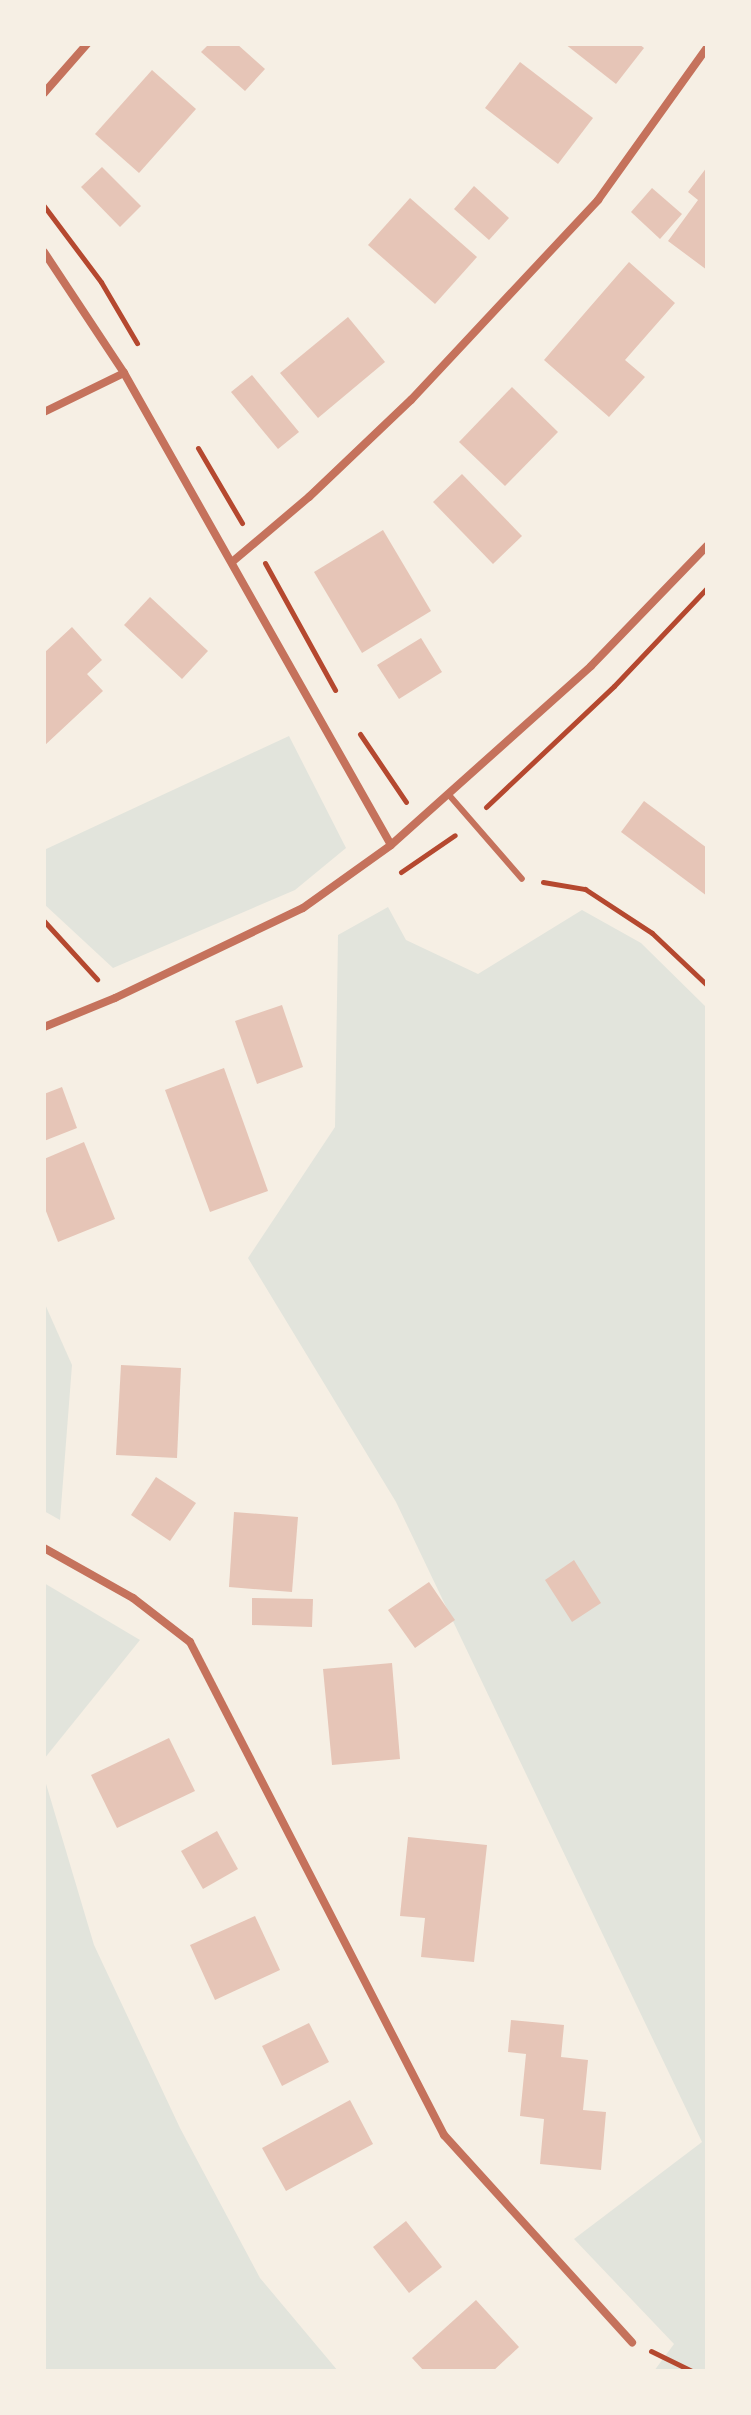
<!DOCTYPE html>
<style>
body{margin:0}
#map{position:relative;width:751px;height:2415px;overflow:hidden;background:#f6efe4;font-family:Commissioner,sans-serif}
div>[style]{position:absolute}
.green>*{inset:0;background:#e2e4dc}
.building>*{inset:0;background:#e6c5b7}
.path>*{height:5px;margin:-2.5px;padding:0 2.5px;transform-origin:2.5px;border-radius:2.5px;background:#b5482f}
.service>*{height:6px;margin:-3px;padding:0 3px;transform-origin:3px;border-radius:3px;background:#c5725c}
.minor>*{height:8px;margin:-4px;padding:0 4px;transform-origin:4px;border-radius:4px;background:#c5725c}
span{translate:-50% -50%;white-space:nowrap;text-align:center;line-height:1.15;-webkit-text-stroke:6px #f6efe4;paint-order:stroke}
.frame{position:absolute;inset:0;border:46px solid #f6efe4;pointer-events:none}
</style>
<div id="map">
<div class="green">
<i style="clip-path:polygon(289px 736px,346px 848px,295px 890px,113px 968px,44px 904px,44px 850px)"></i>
<i style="clip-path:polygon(388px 907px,406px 940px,478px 974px,582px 910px,641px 943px,707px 1008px,707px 2371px,654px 2371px,674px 2344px,574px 2239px,702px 2142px,396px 1502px,248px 1258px,335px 1127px,338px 935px)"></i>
<i style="clip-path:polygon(44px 1302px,72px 1365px,60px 1520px,44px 1511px)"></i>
<i style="clip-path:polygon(44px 1583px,140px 1640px,44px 1759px)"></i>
<i style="clip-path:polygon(44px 1777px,94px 1945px,180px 2128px,260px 2278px,338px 2371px,44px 2371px)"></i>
</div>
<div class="building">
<i style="clip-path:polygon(209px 44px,237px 44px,265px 69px,245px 91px,201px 52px)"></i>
<i style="clip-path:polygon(565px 44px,639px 44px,644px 48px,616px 84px)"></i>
<i style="clip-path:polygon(520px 62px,593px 118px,558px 164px,485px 108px)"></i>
<i style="clip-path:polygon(152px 70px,196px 109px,139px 173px,95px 134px)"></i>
<i style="clip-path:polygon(102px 167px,141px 206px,120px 227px,81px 187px)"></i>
<i style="clip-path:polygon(707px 167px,707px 270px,668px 241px,698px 200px,688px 192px)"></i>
<i style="clip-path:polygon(474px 186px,509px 218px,489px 240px,454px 209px)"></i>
<i style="clip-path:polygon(652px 188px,682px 214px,660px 239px,631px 212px)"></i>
<i style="clip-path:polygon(410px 198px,477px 257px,435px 304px,368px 245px)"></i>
<i style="clip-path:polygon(629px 262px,675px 303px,625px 360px,645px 377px,609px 417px,544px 360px)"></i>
<i style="clip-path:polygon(348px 317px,385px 362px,318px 418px,280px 373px)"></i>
<i style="clip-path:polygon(252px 375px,299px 432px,278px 449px,231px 392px)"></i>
<i style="clip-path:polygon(512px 387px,558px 432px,505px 486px,459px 442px)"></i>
<i style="clip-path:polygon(462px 474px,522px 536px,493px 564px,433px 502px)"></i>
<i style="clip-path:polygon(383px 530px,431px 611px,362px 653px,314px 572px)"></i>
<i style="clip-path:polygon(150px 597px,208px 651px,182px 679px,124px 625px)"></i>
<i style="clip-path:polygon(72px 627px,102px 660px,87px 674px,103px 691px,44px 746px,44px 653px)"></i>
<i style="clip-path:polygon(421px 638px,442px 672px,399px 699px,377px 665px)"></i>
<i style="clip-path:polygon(644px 801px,707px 848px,707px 896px,621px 832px)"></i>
<i style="clip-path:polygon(282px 1005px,303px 1067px,257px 1084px,235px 1021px)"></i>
<i style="clip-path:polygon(224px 1068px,268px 1191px,210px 1212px,165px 1090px)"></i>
<i style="clip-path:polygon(62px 1087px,77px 1128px,44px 1141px,44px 1094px)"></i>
<i style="clip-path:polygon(84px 1142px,115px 1219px,58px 1242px,44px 1206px,44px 1159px)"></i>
<i style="clip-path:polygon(121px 1365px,181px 1368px,177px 1458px,116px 1455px)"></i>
<i style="clip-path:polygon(156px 1477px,196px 1503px,170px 1541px,131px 1515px)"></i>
<i style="clip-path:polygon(234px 1512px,298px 1517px,292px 1592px,229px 1587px)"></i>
<i style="clip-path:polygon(574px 1560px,601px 1603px,572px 1622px,545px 1580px)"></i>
<i style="clip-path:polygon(429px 1582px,455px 1620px,415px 1648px,388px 1610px)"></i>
<i style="clip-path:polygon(252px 1598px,313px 1599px,312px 1627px,252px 1625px)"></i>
<i style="clip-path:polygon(392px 1663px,400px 1759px,332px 1765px,323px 1669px)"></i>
<i style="clip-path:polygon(169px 1738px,195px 1791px,117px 1828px,91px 1775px)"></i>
<i style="clip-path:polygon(217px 1831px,238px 1869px,203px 1889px,181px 1851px)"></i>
<i style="clip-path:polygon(408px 1837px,487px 1845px,474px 1962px,421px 1957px,425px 1918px,400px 1916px)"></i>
<i style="clip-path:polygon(255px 1916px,280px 1970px,215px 2000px,190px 1945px)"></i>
<i style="clip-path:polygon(511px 2020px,564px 2025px,561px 2057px,588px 2060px,583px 2110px,606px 2112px,601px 2170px,540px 2164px,544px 2119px,520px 2116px,526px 2054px,508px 2052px)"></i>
<i style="clip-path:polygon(309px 2023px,329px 2062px,282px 2086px,262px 2046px)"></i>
<i style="clip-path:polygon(350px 2100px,373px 2144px,286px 2191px,262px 2148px)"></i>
<i style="clip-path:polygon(406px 2221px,442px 2267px,409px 2293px,373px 2247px)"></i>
<i style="clip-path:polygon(476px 2300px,519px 2347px,493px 2371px,424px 2371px,412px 2358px)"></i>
</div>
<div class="path">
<i style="left:44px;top:206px;width:95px;rotate:53.1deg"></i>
<i style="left:101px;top:282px;width:71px;rotate:59.5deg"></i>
<i style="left:198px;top:448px;width:87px;rotate:59.6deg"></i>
<i style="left:265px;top:563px;width:145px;rotate:61.1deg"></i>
<i style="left:360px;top:734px;width:82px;rotate:55.9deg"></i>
<i style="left:486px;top:807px;width:176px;rotate:-43.4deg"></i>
<i style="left:614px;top:686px;width:135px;rotate:-46.5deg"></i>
<i style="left:401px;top:872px;width:65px;rotate:-34.4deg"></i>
<i style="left:543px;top:882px;width:43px;rotate:9.5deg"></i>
<i style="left:585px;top:889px;width:80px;rotate:33.3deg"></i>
<i style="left:652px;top:933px;width:76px;rotate:43.4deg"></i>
<i style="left:44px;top:921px;width:79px;rotate:47.6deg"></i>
<i style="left:651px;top:2351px;width:46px;rotate:26deg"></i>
</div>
<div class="service">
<i style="left:449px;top:795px;width:111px;rotate:49deg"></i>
</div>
<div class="minor">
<i style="left:44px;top:93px;width:65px;rotate:-48.7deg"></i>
<i style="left:44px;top:252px;width:145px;rotate:56.5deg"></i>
<i style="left:124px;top:373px;width:542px;rotate:60.5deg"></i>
<i style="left:44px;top:412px;width:89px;rotate:-26deg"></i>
<i style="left:232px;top:562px;width:101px;rotate:-40.2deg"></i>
<i style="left:309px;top:497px;width:141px;rotate:-43.6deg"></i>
<i style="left:411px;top:400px;width:274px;rotate:-46.9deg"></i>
<i style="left:598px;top:200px;width:187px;rotate:-54.4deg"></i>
<i style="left:44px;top:1027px;width:77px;rotate:-22.2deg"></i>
<i style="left:115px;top:998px;width:208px;rotate:-25.6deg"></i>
<i style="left:303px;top:908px;width:108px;rotate:-35.6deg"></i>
<i style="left:391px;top:845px;width:268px;rotate:-41.8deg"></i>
<i style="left:591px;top:666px;width:167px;rotate:-46deg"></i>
<i style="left:44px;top:1548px;width:102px;rotate:29.3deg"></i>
<i style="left:133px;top:1598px;width:72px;rotate:37.7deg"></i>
<i style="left:190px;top:1642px;width:555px;rotate:62.74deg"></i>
<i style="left:444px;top:2135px;width:280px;rotate:47.8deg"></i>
</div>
<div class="frame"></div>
</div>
